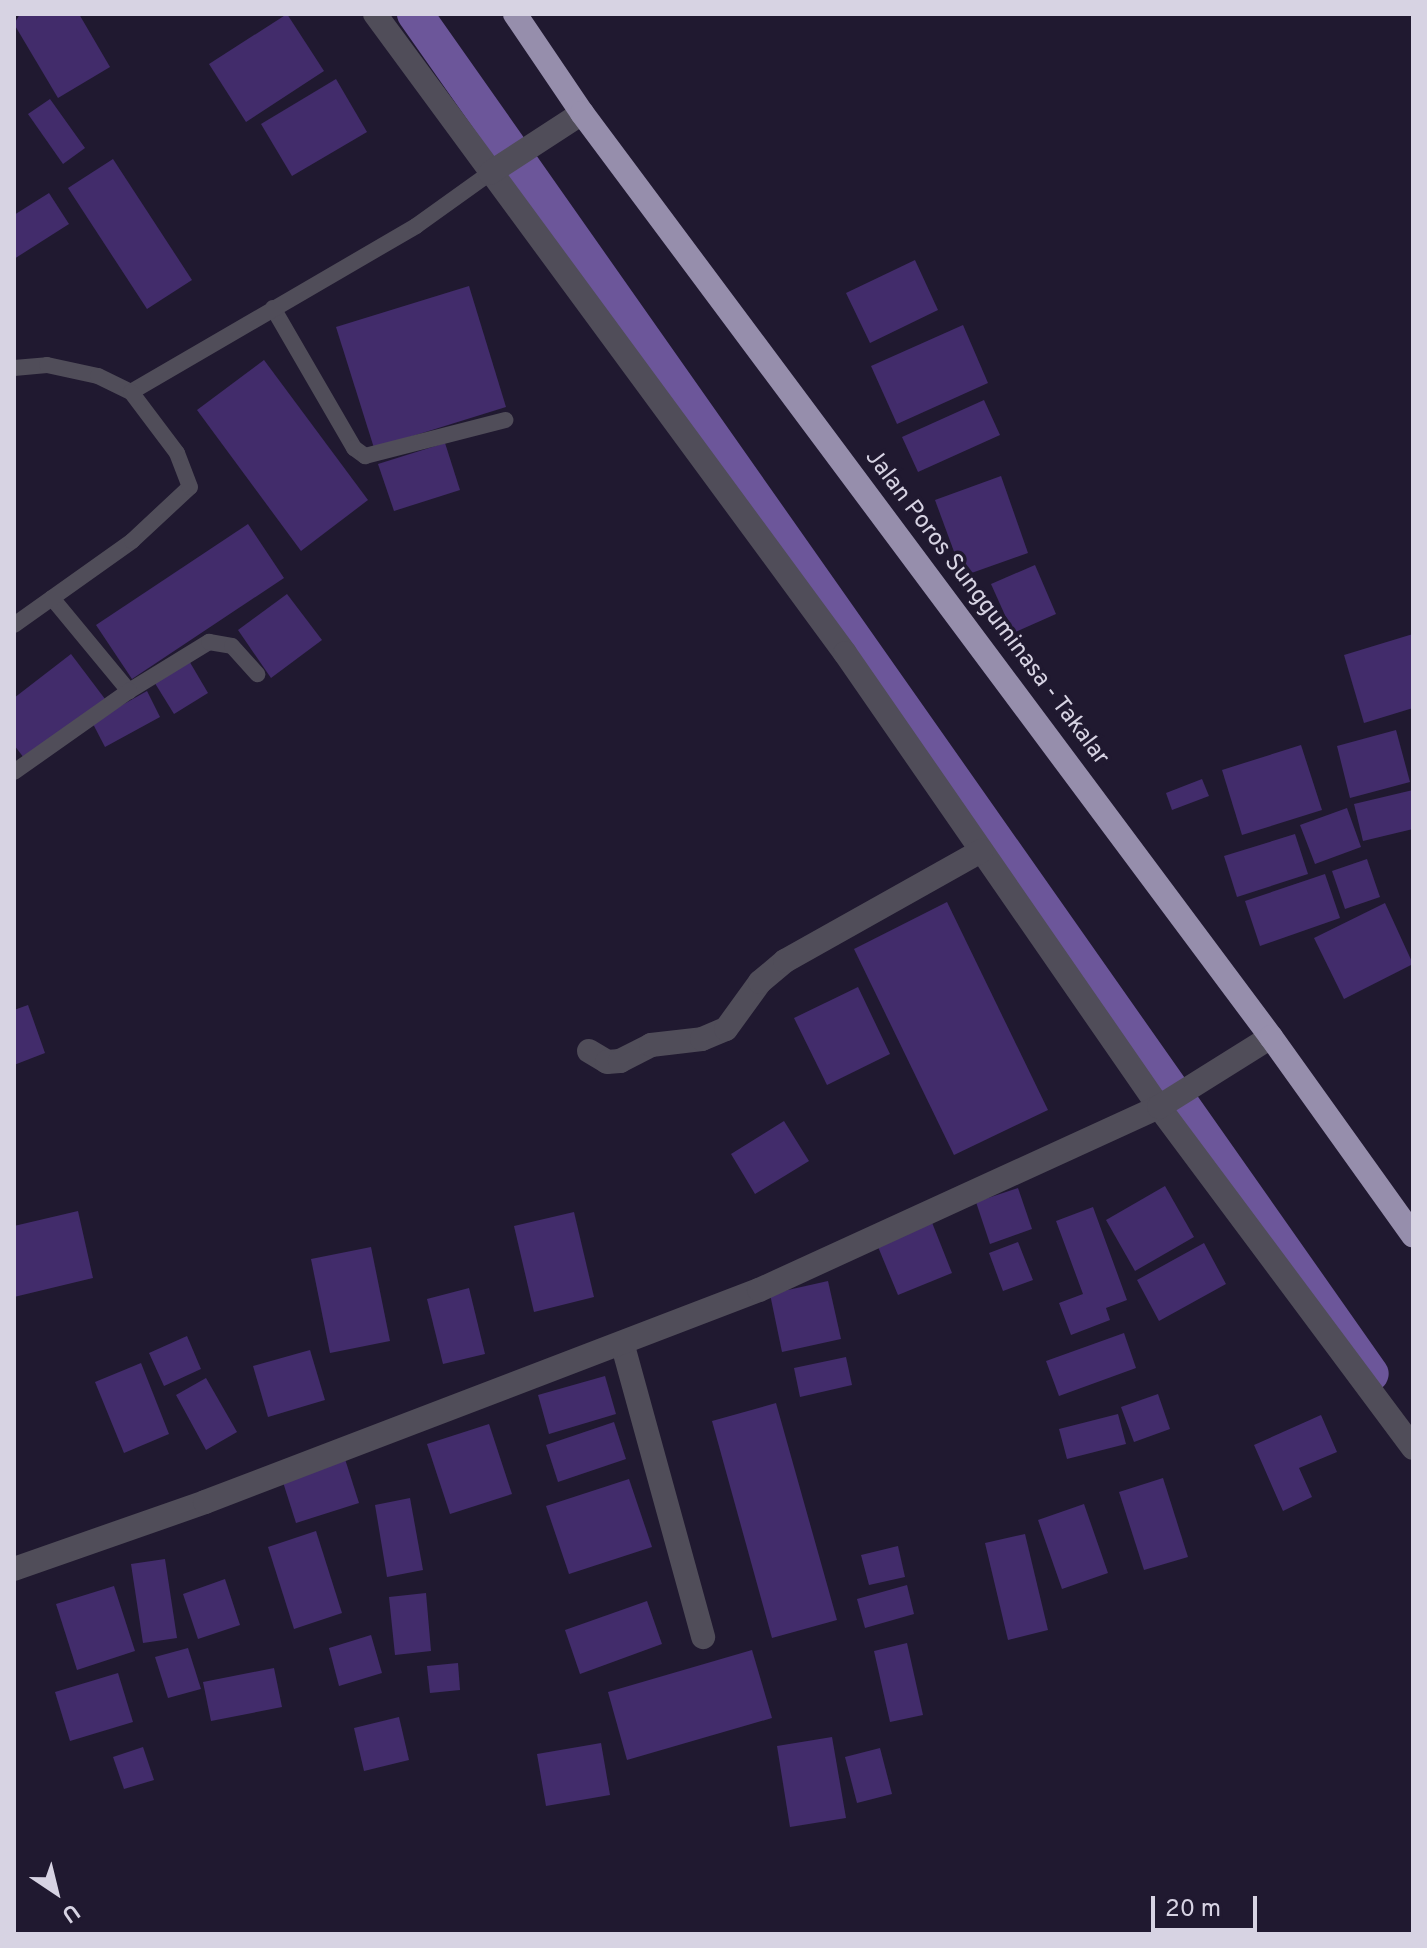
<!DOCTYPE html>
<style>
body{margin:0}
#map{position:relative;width:1427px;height:1948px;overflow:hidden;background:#201930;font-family:Overpass,sans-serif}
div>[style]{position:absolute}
.canal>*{height:36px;margin:-18px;padding:0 18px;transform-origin:18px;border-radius:18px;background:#6c569a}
.building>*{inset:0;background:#422c6b}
.lane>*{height:16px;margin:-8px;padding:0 8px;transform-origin:8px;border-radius:8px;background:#504d59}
.street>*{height:24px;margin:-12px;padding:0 12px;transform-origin:12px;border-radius:12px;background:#504d59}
.highway>*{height:24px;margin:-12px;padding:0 12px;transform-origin:12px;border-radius:12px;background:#968eac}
span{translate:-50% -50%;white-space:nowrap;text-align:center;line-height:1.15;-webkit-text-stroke:7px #201930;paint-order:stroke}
.street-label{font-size:24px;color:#d7d3e3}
.frame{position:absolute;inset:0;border:16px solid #d7d3e3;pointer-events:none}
.north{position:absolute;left:16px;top:1852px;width:80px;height:80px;-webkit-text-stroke:6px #201930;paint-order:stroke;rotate:145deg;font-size:22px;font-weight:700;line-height:32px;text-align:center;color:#d7d3e3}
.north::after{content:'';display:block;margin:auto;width:28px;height:36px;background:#d7d3e3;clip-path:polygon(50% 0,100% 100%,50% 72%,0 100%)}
.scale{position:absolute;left:1151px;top:1896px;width:106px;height:36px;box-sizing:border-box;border:4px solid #d7d3e3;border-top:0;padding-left:10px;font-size:24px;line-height:28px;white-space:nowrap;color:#d7d3e3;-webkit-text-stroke:6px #201930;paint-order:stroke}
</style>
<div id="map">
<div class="canal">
<div style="left:415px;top:14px;width:1662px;rotate:54.9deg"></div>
</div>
<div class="building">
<div style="clip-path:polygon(20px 14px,79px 14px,110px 67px,58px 98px,14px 24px)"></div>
<div style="clip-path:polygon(287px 14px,324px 71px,246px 122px,209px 64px)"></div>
<div style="clip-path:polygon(336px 79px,367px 132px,292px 176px,261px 124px)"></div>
<div style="clip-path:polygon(50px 99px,85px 148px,63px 164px,28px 114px)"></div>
<div style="clip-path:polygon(113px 159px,192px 280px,147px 309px,68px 188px)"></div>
<div style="clip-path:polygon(49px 193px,69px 224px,14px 259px,14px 215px)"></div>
<div style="clip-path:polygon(915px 260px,938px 310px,870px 343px,846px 293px)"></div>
<div style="clip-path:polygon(469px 286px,506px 407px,374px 448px,336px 327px)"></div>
<div style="clip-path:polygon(963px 325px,988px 383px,897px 424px,871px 366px)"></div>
<div style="clip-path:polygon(264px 360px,368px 500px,301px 551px,197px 410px)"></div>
<div style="clip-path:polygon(984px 400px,1000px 435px,918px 472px,902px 437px)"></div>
<div style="clip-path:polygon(445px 443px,460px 490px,394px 511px,378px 464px)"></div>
<div style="clip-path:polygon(1001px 476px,1028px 553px,963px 576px,935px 500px)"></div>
<div style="clip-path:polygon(248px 524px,284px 578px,132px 679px,96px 625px)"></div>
<div style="clip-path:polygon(1035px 565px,1056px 614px,1013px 633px,991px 584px)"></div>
<div style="clip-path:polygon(287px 594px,322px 640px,271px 678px,238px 630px)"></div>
<div style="clip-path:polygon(1413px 634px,1413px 708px,1364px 723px,1344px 655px)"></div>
<div style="clip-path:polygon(71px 654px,105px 699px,24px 758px,14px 745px,14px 698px)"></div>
<div style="clip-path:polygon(188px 659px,208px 693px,174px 714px,153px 680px)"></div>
<div style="clip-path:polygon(147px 691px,160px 717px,105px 747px,92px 722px)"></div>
<div style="clip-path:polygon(1396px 730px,1410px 782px,1350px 798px,1337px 746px)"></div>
<div style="clip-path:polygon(1301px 745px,1322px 810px,1242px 835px,1222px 770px)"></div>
<div style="clip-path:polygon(1202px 779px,1209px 796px,1172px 810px,1166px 793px)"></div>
<div style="clip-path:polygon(1413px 790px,1413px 829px,1363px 841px,1354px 804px)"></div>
<div style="clip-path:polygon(1347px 808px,1361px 847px,1315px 864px,1300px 825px)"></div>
<div style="clip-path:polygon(1295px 834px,1308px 874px,1237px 897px,1224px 856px)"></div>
<div style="clip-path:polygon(1367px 859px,1380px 897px,1345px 909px,1332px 871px)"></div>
<div style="clip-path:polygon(1325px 874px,1340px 918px,1260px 946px,1245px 901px)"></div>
<div style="clip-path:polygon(947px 902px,1048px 1110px,954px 1155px,854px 949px)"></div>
<div style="clip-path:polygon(1385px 903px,1413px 964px,1344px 999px,1314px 938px)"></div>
<div style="clip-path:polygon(858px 987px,890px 1054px,827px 1085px,794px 1018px)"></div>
<div style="clip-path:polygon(28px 1005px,45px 1053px,14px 1065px,14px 1010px)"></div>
<div style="clip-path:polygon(784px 1121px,809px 1161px,755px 1194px,731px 1154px)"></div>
<div style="clip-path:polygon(1165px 1186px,1194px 1237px,1135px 1271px,1106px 1220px)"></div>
<div style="clip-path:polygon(1018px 1188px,1032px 1229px,990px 1244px,976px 1202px)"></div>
<div style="clip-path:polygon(1093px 1207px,1127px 1300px,1106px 1308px,1110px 1320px,1071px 1335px,1059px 1303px,1083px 1294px,1056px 1221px)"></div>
<div style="clip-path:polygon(78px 1211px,93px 1278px,14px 1297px,14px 1226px)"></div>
<div style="clip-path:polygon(574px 1212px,594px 1297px,534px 1312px,514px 1226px)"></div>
<div style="clip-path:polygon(931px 1220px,952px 1273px,898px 1295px,876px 1242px)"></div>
<div style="clip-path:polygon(1018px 1242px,1033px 1280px,1003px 1291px,989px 1253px)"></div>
<div style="clip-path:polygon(1204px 1243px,1226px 1284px,1159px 1321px,1137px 1280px)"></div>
<div style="clip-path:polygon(371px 1247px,390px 1341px,330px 1353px,311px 1259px)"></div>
<div style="clip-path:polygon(828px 1281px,841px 1339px,782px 1352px,770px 1294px)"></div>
<div style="clip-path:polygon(469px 1288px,485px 1354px,443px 1364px,427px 1299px)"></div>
<div style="clip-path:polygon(1124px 1333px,1136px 1368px,1059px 1396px,1046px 1361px)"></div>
<div style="clip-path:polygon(187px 1336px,201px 1369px,164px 1386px,149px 1353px)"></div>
<div style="clip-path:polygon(310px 1350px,325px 1400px,268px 1417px,253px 1366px)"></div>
<div style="clip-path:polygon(846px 1357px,852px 1385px,800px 1397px,794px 1368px)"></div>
<div style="clip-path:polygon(141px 1363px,169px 1434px,124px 1453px,95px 1382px)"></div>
<div style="clip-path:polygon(605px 1376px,616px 1414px,549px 1434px,538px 1395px)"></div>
<div style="clip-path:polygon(206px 1378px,237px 1432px,206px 1450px,176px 1395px)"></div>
<div style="clip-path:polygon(1158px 1394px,1170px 1429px,1134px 1442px,1121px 1407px)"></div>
<div style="clip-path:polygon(776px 1403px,837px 1620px,772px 1638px,712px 1421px)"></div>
<div style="clip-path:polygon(1118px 1414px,1126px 1444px,1067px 1459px,1059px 1429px)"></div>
<div style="clip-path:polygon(1321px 1415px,1337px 1452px,1299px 1468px,1312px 1497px,1283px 1511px,1254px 1445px)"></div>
<div style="clip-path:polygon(614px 1422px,626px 1459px,558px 1482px,546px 1445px)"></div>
<div style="clip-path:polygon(489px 1424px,512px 1494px,450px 1514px,427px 1444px)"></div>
<div style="clip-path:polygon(345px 1459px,359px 1503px,296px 1523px,282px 1479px)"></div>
<div style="clip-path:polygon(1163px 1478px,1188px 1557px,1144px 1570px,1119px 1492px)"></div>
<div style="clip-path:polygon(629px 1479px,652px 1547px,569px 1574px,546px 1506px)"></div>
<div style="clip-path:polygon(410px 1498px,423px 1570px,387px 1577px,375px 1505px)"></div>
<div style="clip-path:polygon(1084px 1504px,1108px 1573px,1062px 1589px,1038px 1520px)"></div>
<div style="clip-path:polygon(316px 1531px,342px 1613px,294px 1629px,268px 1547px)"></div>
<div style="clip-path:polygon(1025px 1534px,1048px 1630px,1008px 1640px,985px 1543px)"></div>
<div style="clip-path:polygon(898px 1546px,905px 1577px,869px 1585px,861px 1555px)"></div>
<div style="clip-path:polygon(165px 1559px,177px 1638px,143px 1643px,131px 1564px)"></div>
<div style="clip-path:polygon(225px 1579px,240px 1625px,198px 1639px,183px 1594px)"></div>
<div style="clip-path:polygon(907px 1585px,914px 1614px,865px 1628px,857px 1599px)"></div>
<div style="clip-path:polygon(114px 1586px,135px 1651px,77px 1670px,56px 1604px)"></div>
<div style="clip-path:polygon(426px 1593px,431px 1651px,395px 1655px,389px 1597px)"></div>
<div style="clip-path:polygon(647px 1601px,662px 1644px,580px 1674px,565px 1630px)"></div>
<div style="clip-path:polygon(371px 1635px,382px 1673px,339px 1686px,329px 1648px)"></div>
<div style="clip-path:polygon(907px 1643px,923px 1715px,890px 1722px,874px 1651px)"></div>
<div style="clip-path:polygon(188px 1648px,201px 1689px,168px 1698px,155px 1657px)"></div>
<div style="clip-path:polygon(752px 1650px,772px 1718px,627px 1760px,608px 1692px)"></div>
<div style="clip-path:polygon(458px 1663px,460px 1690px,430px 1693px,427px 1666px)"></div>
<div style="clip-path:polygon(274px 1668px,282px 1707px,211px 1721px,203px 1682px)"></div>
<div style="clip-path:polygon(118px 1673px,133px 1722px,70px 1741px,55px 1692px)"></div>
<div style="clip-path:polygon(399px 1717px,409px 1760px,364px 1771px,354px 1728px)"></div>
<div style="clip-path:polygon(832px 1737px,846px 1818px,790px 1827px,777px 1746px)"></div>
<div style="clip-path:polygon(601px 1743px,610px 1795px,546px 1806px,537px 1754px)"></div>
<div style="clip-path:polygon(143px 1747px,154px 1780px,124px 1789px,113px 1757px)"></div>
<div style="clip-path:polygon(880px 1748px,892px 1794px,857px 1803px,845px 1757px)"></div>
</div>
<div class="lane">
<div style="left:273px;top:308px;width:162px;rotate:59.9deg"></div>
<div style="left:354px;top:448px;width:14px;rotate:36deg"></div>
<div style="left:365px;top:456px;width:145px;rotate:-14.4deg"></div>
<div style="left:14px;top:368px;width:33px;rotate:-5deg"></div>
<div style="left:47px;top:365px;width:52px;rotate:12.2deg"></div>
<div style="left:98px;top:376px;width:37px;rotate:26deg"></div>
<div style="left:131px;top:392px;width:330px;rotate:-30.2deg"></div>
<div style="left:416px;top:226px;width:91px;rotate:-35.6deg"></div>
<div style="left:52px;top:598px;width:121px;rotate:50.4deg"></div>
<div style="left:129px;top:691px;width:94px;rotate:-31.5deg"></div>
<div style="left:209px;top:642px;width:23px;rotate:10deg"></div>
<div style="left:232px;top:646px;width:38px;rotate:48deg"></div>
<div style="left:14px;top:625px;width:145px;rotate:-35.4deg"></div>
<div style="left:132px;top:541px;width:79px;rotate:-43deg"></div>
<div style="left:190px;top:487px;width:36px;rotate:-111deg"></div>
<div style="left:177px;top:453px;width:76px;rotate:-127deg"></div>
<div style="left:14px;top:772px;width:141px;rotate:-35.2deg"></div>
</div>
<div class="street">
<div style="left:375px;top:14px;width:793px;rotate:53.66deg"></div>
<div style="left:845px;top:653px;width:552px;rotate:55.33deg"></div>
<div style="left:1159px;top:1107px;width:425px;rotate:53.3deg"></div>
<div style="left:490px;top:173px;width:110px;rotate:-33.1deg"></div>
<div style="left:589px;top:1051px;width:21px;rotate:31deg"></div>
<div style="left:607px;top:1062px;width:13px;rotate:-4deg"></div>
<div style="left:620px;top:1061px;width:35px;rotate:-27deg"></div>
<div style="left:651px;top:1045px;width:51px;rotate:-6.7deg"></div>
<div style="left:702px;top:1039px;width:26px;rotate:-23deg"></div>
<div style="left:726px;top:1029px;width:58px;rotate:-54.1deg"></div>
<div style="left:760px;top:982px;width:33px;rotate:-40deg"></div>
<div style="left:785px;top:961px;width:225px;rotate:-29.3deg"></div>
<div style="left:623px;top:1346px;width:302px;rotate:74.6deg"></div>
<div style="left:14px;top:1569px;width:202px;rotate:-19.3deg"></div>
<div style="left:205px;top:1502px;width:593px;rotate:-20.94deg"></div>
<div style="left:759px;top:1290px;width:440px;rotate:-24.6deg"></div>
<div style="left:1159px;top:1107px;width:132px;rotate:-32deg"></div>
</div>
<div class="highway">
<div style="left:515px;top:14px;width:120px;rotate:55.9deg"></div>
<div style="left:582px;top:113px;width:1153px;rotate:53.29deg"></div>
<div style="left:1271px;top:1037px;width:244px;rotate:54.4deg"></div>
</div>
<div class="street-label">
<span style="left:986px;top:608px;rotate:53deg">Jalan Poros Sungguminasa - Takalar</span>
</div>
<div class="frame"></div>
<div class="north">U</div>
<div class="scale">20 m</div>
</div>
